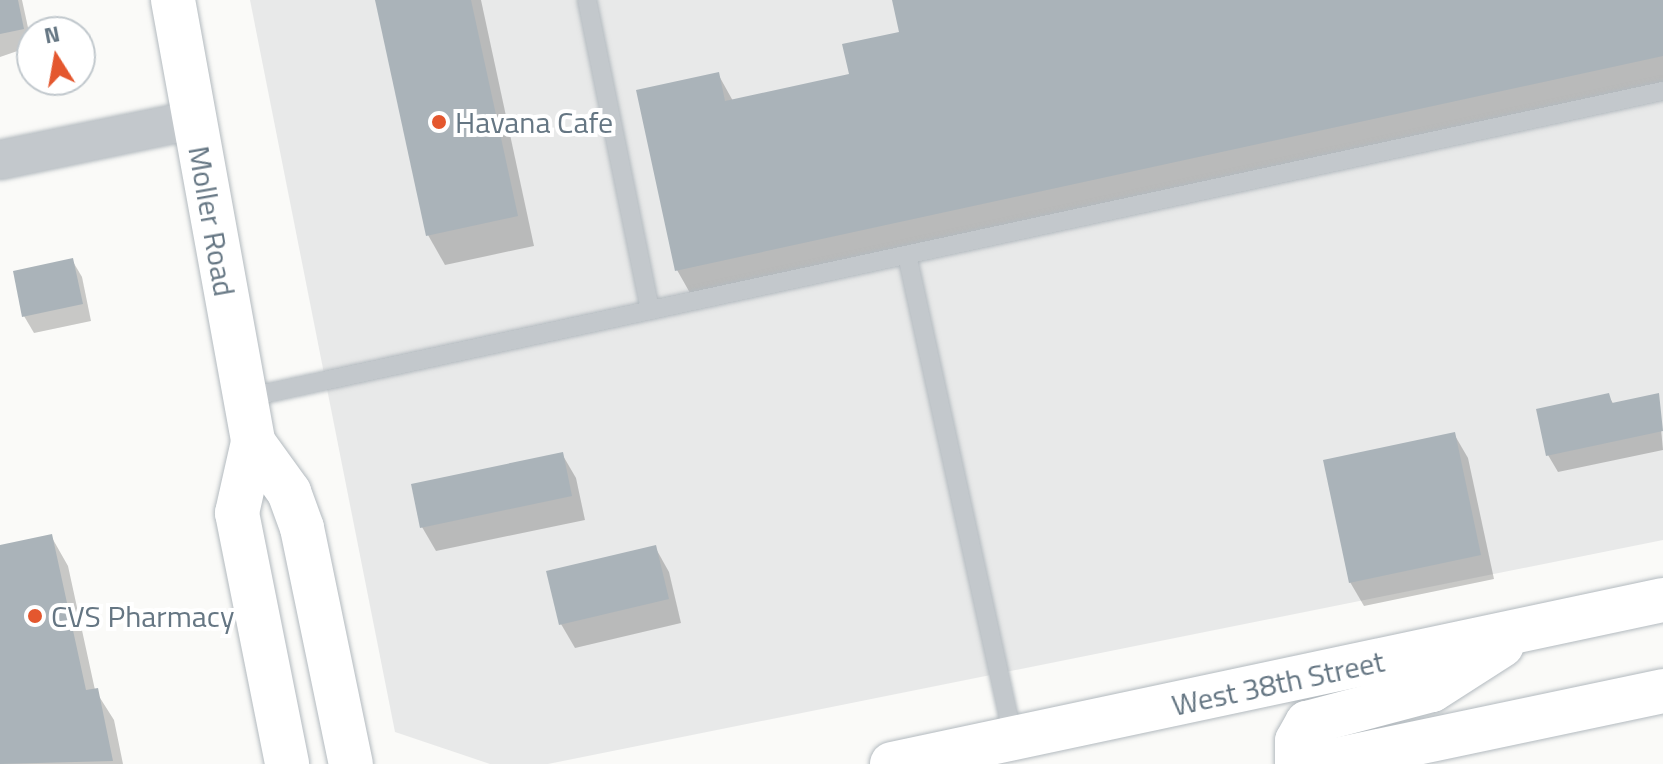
<!DOCTYPE html>
<style>
body{margin:0}
#map{position:relative;width:1663px;height:764px;overflow:hidden;background:#fafaf8;font-family:"Titillium Web",sans-serif}
div>[style]{position:absolute}
.built>*{inset:0;background:#e8e9e9}
.shadow>*{inset:0;background:#0003}
.building>*{inset:0;background:#aab3b9}
.roads{filter:drop-shadow(0 0 2px #b3babf) drop-shadow(0 0 2px #b3babf)}
.lane>*{height:18px;margin:-9px;padding:0 9px;transform-origin:9px;border-radius:9px;background:#c3c8cc}
.street>*{height:38px;margin:-19px;padding:0 19px;transform-origin:19px;border-radius:19px;background:#c3c8cc}
.secondary>*{height:44px;margin:-22px;padding:0 22px;transform-origin:22px;border-radius:22px;background:#fff}
.primary>*{height:44px;margin:-22px;padding:0 22px;transform-origin:22px;border-radius:22px;background:#fff}
.dots>*{width:22px;height:22px;translate:-50% -50%;box-sizing:border-box;border:4px solid #fff;border-radius:50%}
span{translate:-50% -50%;white-space:nowrap;text-align:center;line-height:1.15;-webkit-text-stroke:8px #fff;paint-order:stroke}
.poi-label{font-size:30px;color:#657683}
.left{translate:0 -50%;text-align:left}
.street-label{font-size:30px;color:#657683}
.north{position:absolute;left:16px;top:16px;width:80px;height:80px;box-sizing:border-box;background:#fff;border:2px solid #c1c8cd;border-radius:50%;rotate:349deg;font-size:22px;font-weight:700;line-height:32px;text-align:center;color:#657683}
.north::after{content:'';display:block;margin:auto;width:28px;height:36px;background:#e4572e;clip-path:polygon(50% 0,100% 100%,50% 72%,0 100%)}
</style>
<div id="map">
<div class="built">
<div style="clip-path:polygon(250px 0,1663px 0,1663px 540px,548px 764px,490px 764px,395px 732px)"></div>
</div>
<div class="shadow">
<div style="clip-path:polygon(0 0,22px 0,32px 46px,0 57px)"></div>
<div style="clip-path:polygon(377px 0,481px 0,534px 246px,445px 265px,428px 235px)"></div>
<div style="clip-path:polygon(895px 0,1663px 0,1663px 90px,694px 300px,677px 270px,718px 74px,733px 101px,852px 75px,902px 33px)"></div>
<div style="clip-path:polygon(72px 260px,82px 277px,91px 321px,34px 333px,24px 316px)"></div>
<div style="clip-path:polygon(1608px 395px,1614px 405px,1658px 396px,1663px 450px,1558px 472px,1548px 455px)"></div>
<div style="clip-path:polygon(1454px 434px,1468px 458px,1494px 579px,1364px 606px,1350px 582px)"></div>
<div style="clip-path:polygon(562px 454px,576px 478px,585px 520px,436px 551px,422px 527px)"></div>
<div style="clip-path:polygon(51px 536px,68px 566px,95px 690px,114px 720px,123px 764px,0 764px,0 547px)"></div>
<div style="clip-path:polygon(655px 547px,669px 572px,681px 623px,575px 648px,561px 624px)"></div>
</div>
<div class="building">
<div style="clip-path:polygon(0 0,18px 0,24px 29px,0 34px)"></div>
<div style="clip-path:polygon(375px 0,471px 0,518px 216px,426px 236px)"></div>
<div style="clip-path:polygon(892px 0,1663px 0,1663px 56px,675px 271px,636px 90px,719px 72px,725px 101px,849px 74px,842px 44px,899px 32px)"></div>
<div style="clip-path:polygon(73px 258px,83px 304px,22px 317px,13px 271px)"></div>
<div style="clip-path:polygon(1609px 393px,1612px 403px,1659px 393px,1663px 431px,1546px 456px,1536px 409px)"></div>
<div style="clip-path:polygon(1455px 432px,1481px 555px,1349px 583px,1323px 460px)"></div>
<div style="clip-path:polygon(563px 452px,572px 496px,420px 528px,411px 484px)"></div>
<div style="clip-path:polygon(52px 534px,86px 690px,98px 688px,113px 761px,0 764px,0 545px)"></div>
<div style="clip-path:polygon(656px 545px,669px 599px,559px 625px,546px 571px)"></div>
</div>
<div class="roads">
<div class="lane">
<div style="left:587px;top:0;width:316px;rotate:78.5deg"></div>
<div style="left:907px;top:255px;width:494px;rotate:77.6deg"></div>
<div style="left:245px;top:398px;width:1451px;rotate:-12.22deg"></div>
</div>
<div class="street">
<div style="left:0;top:160px;width:198px;rotate:-11.7deg"></div>
</div>
<div class="secondary">
<div style="left:173px;top:0;width:449px;rotate:79.7deg"></div>
<div style="left:253px;top:442px;width:73px;rotate:102.7deg"></div>
<div style="left:237px;top:513px;width:256px;rotate:78.7deg"></div>
<div style="left:253px;top:442px;width:62px;rotate:54.2deg"></div>
<div style="left:289px;top:492px;width:38px;rotate:70deg"></div>
<div style="left:302px;top:528px;width:241px;rotate:78.3deg"></div>
</div>
<div class="primary">
<div style="left:892px;top:764px;width:788px;rotate:-12.01deg"></div>
<div style="left:1297px;top:764px;width:23px;rotate:-90deg"></div>
<div style="left:1297px;top:741px;width:21px;rotate:-61deg"></div>
<div style="left:1307px;top:723px;width:129px;rotate:-14.8deg"></div>
<div style="left:1432px;top:690px;width:83px;rotate:-32.7deg"></div>
<div style="left:1317px;top:764px;width:354px;rotate:-11.9deg"></div>
</div>
</div>
<div class="dots">
<div style="left:439px;top:122px;background:#e4572e"></div>
<div style="left:35px;top:616px;background:#e4572e"></div>
</div>
<div class="poi-label">
<span class="left" style="left:455px;top:122px">Havana Cafe</span>
<span class="left" style="left:51px;top:616px">CVS Pharmacy</span>
</div>
<div class="street-label">
<span style="left:212px;top:221px;rotate:80deg">Moller Road</span>
<span style="left:1278px;top:683px;rotate:-12deg">West 38th Street</span>
</div>
<div class="north">N</div>
</div>
